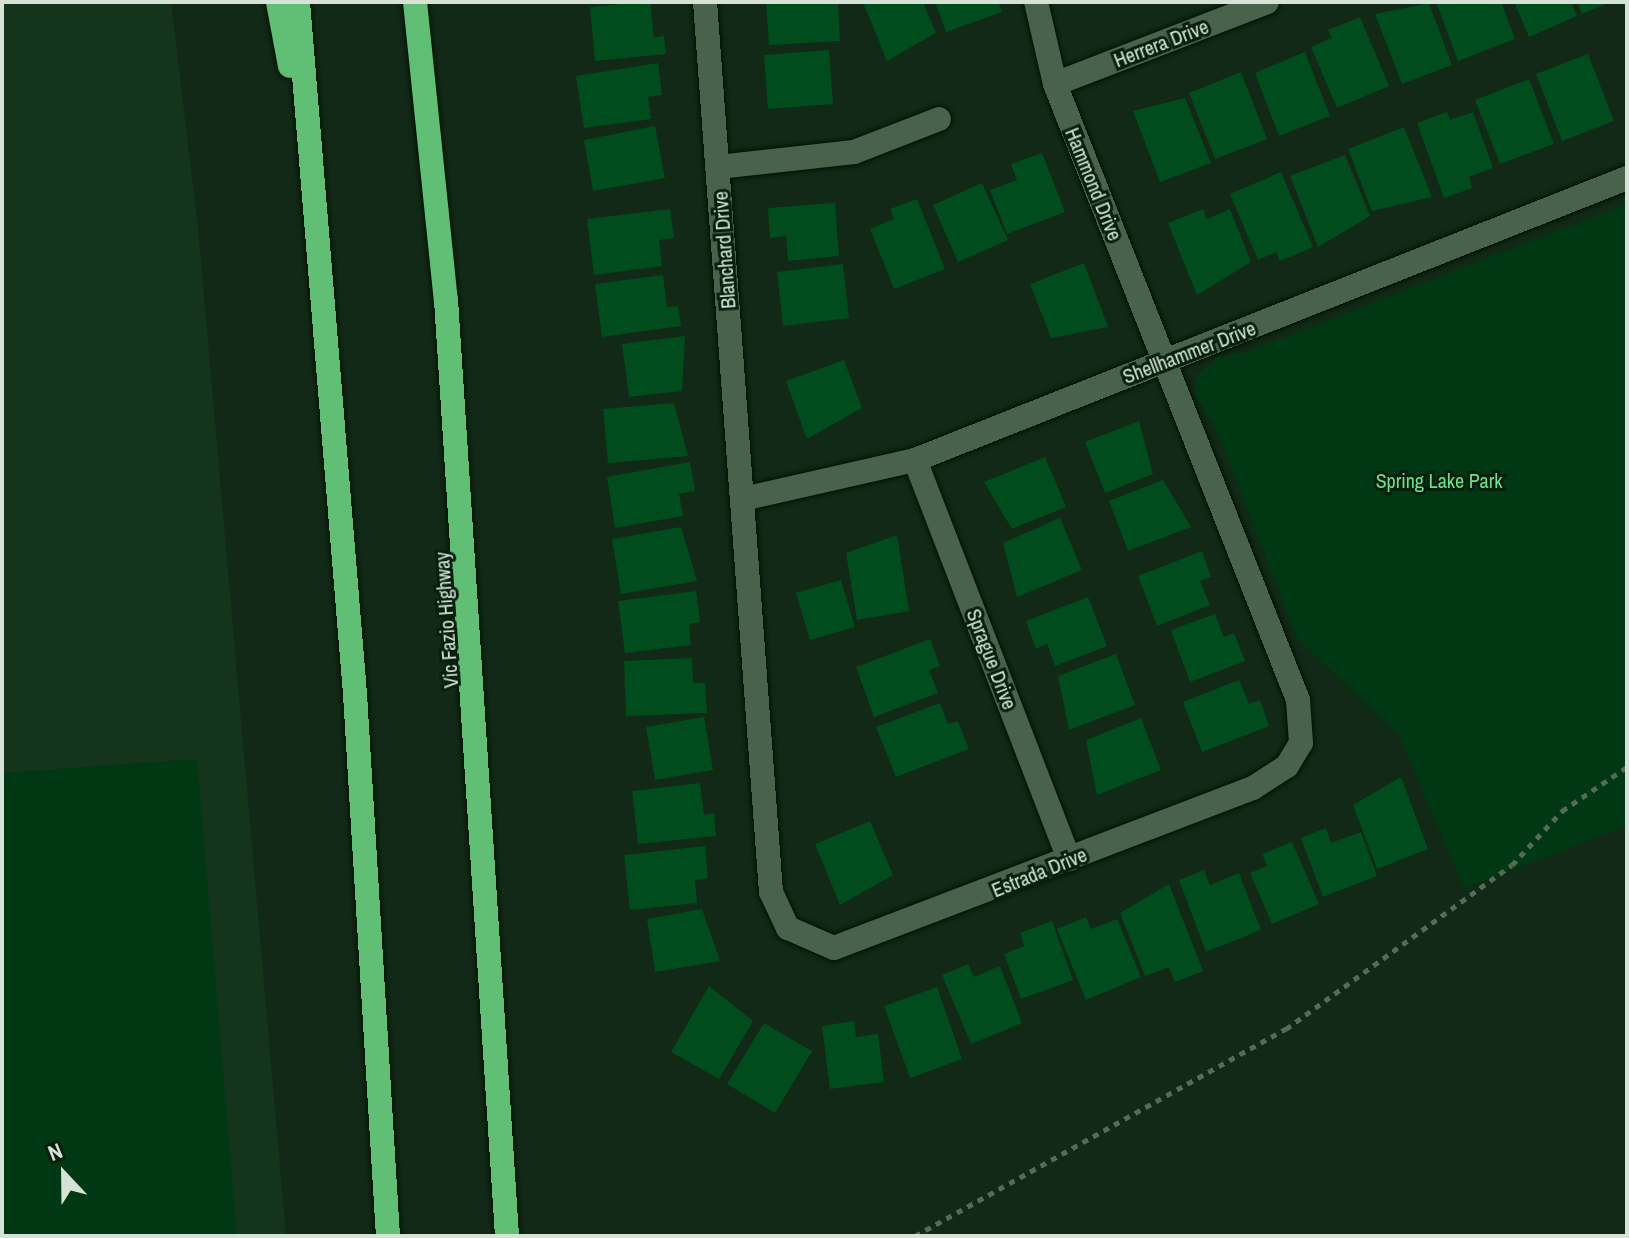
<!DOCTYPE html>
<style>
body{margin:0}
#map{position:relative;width:1629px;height:1238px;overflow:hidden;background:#112916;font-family:"Archivo Narrow",sans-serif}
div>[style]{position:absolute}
.built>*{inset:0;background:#15341c}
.green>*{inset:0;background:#003813}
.building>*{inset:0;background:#004c1c}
.path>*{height:5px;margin-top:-2.5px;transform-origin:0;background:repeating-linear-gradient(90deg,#556a59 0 6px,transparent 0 12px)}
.roads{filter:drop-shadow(0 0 2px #001203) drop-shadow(0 0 2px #001203)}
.minor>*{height:24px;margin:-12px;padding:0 12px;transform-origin:12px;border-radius:12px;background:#48624c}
.highway>*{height:24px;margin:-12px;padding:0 12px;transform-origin:12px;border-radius:12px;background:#60bf75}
span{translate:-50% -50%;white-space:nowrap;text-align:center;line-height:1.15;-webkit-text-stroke:6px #07200d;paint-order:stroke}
.street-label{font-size:20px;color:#d4e3d6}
.park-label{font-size:20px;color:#70e089}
.frame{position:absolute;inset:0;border:4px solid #d4e3d6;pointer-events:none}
.north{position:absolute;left:24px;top:1134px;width:80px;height:80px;-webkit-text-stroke:6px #07200d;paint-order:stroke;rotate:338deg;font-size:22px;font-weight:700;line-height:32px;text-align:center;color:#d4e3d6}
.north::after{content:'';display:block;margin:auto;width:28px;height:36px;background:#d4e3d6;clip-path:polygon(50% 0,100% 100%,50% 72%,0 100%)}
</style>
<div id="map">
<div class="built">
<div style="clip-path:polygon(2px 2px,171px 2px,198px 227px,286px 1236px,2px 1236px)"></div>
</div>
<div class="green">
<div style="clip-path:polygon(1627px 204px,1627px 826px,1464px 888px,1399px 735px,1298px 639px,1216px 429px,1195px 395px,1196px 377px,1217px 357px,1244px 353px)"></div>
<div style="clip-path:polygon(197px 759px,237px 1236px,2px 1236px,2px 773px)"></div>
</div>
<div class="building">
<div style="clip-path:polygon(640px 2px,650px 2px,654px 37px,664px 36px,666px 54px,595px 61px,590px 7px)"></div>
<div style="clip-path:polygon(766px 2px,838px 2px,840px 41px,769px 45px)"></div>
<div style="clip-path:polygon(863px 2px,923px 2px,936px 33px,887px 61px)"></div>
<div style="clip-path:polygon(935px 2px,998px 2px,1002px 12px,946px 32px)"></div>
<div style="clip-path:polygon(1436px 2px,1501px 2px,1515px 39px,1458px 61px)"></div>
<div style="clip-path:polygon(1514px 2px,1571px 2px,1577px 16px,1529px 37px)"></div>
<div style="clip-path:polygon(1577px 2px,1611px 2px,1582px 14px)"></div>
<div style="clip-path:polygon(1429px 3px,1452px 65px,1402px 84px,1375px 14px)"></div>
<div style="clip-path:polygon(1360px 17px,1389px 86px,1337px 108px,1311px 47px,1332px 38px,1328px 30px)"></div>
<div style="clip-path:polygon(829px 50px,833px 104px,768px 109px,764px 55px)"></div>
<div style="clip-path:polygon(1305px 52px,1330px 116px,1279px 136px,1255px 73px)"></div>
<div style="clip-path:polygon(1588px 54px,1614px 121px,1562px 141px,1536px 74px)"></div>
<div style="clip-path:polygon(658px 63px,662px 95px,648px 97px,651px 119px,584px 128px,576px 76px)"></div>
<div style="clip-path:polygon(1241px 72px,1267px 139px,1215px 159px,1189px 93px)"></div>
<div style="clip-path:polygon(1529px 79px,1554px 144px,1500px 164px,1475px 100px)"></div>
<div style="clip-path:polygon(1185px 98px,1211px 163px,1160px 182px,1133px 111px)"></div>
<div style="clip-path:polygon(1447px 112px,1450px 120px,1473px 112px,1493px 168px,1469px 177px,1472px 188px,1444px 198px,1417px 123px)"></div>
<div style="clip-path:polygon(655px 126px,665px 178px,593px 191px,584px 140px)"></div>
<div style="clip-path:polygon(1404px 127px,1432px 197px,1372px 211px,1348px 149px)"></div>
<div style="clip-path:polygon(1042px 153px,1065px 212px,1007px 234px,990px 190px,1017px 180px,1011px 164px)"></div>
<div style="clip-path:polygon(1345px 155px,1370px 216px,1318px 247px,1290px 176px)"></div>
<div style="clip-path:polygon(1281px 172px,1313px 247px,1280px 261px,1276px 252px,1258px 260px,1230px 194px)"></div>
<div style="clip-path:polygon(982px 183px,1008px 240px,958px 262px,933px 205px)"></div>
<div style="clip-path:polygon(917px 199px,945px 269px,894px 289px,870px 229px,894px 219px,890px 209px)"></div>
<div style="clip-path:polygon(835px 203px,839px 256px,788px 261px,786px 236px,770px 238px,768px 208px)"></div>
<div style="clip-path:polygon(670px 209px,674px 238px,659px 240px,662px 266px,594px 275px,587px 219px)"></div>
<div style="clip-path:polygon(1203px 209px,1207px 219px,1230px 209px,1251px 262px,1197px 295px,1168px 223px)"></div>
<div style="clip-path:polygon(1084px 263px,1108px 327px,1051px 338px,1030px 284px)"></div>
<div style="clip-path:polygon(843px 264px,849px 318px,783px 326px,777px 272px)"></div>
<div style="clip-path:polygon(663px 275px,667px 307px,678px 306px,681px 326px,602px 337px,595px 284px)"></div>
<div style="clip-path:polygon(685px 336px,682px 391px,629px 397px,622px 344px)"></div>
<div style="clip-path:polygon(844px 360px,862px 408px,807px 439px,786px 381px)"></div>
<div style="clip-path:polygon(674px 403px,688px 456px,608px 463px,603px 409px)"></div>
<div style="clip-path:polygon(1139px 421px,1153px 474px,1105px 493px,1085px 442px)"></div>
<div style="clip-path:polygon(1045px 457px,1066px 507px,1012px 529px,984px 482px)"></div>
<div style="clip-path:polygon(690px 462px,695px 491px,679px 494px,683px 516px,615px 528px,607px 477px)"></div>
<div style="clip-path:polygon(1163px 480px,1191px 527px,1128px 551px,1109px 501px)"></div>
<div style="clip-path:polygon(1060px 518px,1082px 570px,1017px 597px,1003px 543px)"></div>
<div style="clip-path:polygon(681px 527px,697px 581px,621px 594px,612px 539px)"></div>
<div style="clip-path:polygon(897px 535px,909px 611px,857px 620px,846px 553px)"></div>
<div style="clip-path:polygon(1202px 551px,1211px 577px,1200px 581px,1210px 605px,1157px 626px,1138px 576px)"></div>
<div style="clip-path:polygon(841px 580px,855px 627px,810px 640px,796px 593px)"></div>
<div style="clip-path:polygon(696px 591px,700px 622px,689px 624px,691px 645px,625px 653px,618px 601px)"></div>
<div style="clip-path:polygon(1088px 597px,1107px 646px,1055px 666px,1047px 644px,1036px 649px,1026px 621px)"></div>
<div style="clip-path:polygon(1215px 614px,1224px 637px,1234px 633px,1245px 661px,1190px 682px,1171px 630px)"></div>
<div style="clip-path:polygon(930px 639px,940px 666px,929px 670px,938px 693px,874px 717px,856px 667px)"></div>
<div style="clip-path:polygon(1116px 654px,1135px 705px,1069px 730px,1058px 676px)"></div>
<div style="clip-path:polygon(692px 658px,693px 683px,705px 683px,707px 713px,626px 716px,624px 661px)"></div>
<div style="clip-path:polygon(1239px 680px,1249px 704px,1260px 700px,1269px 726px,1202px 752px,1183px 702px)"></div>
<div style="clip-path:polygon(940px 703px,948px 724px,958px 721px,969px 749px,896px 777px,876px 727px)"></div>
<div style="clip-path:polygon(704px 717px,713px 770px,655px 780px,646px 727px)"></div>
<div style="clip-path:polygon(1141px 718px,1161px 770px,1097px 795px,1086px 740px)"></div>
<div style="clip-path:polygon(1401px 777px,1428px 849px,1377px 869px,1353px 805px)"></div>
<div style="clip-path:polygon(700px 783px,704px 815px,714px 813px,716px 836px,638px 844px,632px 791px)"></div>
<div style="clip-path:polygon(870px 821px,893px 875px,840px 905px,815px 844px)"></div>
<div style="clip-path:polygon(1326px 828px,1331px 843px,1361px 832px,1377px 876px,1323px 897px,1301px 838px)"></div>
<div style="clip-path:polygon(1292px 842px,1319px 904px,1272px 924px,1250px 873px,1267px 866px,1262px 854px)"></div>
<div style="clip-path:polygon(705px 846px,708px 878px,695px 880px,697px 903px,630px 910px,624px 855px)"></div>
<div style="clip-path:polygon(1204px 870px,1210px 885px,1239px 873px,1261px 930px,1206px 952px,1179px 880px)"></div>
<div style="clip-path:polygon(1169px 884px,1203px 971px,1175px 982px,1169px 967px,1145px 976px,1120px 913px)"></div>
<div style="clip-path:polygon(702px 909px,720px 961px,655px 972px,647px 919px)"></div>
<div style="clip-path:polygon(1086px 917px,1091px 929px,1117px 919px,1141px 977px,1086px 1000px,1057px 929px)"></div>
<div style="clip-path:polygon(1052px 921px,1073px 980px,1021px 999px,1004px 954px,1024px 946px,1020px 933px)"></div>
<div style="clip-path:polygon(968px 964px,974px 977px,1000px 966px,1022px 1023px,971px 1044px,942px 975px)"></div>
<div style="clip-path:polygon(709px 986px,753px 1021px,719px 1079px,671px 1052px)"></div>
<div style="clip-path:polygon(937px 987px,962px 1059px,910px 1078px,884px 1006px)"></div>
<div style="clip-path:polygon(854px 1021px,856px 1037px,878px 1034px,884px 1082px,830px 1089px,822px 1026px)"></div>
<div style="clip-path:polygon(764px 1023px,812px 1051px,775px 1113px,727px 1084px)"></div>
</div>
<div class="path">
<div style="left:915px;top:1236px;width:425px;rotate:-29.2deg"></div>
<div style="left:1286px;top:1029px;width:279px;rotate:-36deg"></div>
<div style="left:1512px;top:865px;width:74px;rotate:-47.2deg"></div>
<div style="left:1562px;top:811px;width:78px;rotate:-34.1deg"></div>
</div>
<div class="roads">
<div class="minor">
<div style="left:705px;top:2px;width:892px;rotate:85.76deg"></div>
<div style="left:771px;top:892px;width:40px;rotate:65deg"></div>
<div style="left:788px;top:928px;width:50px;rotate:23.5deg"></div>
<div style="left:834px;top:948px;width:449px;rotate:-20.9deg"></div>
<div style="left:1253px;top:788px;width:40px;rotate:-32.9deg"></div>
<div style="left:1287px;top:766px;width:27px;rotate:-59deg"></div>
<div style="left:1301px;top:743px;width:43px;rotate:-94deg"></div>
<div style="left:1298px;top:700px;width:662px;rotate:-111.53deg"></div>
<div style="left:1055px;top:84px;width:84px;rotate:-103deg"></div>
<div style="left:1055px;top:84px;width:227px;rotate:-21.1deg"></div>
<div style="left:718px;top:167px;width:137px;rotate:-6.3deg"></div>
<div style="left:854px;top:152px;width:91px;rotate:-21.2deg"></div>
<div style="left:915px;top:460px;width:428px;rotate:68.9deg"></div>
<div style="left:743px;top:499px;width:176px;rotate:-12.8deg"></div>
<div style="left:915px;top:460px;width:766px;rotate:-21.61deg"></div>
</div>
<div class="highway">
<div style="left:278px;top:2px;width:65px;rotate:79.4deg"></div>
<div style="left:298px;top:2px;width:694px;rotate:85.29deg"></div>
<div style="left:355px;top:694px;width:543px;rotate:86.52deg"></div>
<div style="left:415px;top:2px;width:300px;rotate:84.1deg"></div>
<div style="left:446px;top:300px;width:938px;rotate:86.27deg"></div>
</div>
</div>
<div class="street-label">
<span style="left:1161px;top:43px;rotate:-21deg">Herrera Drive</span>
<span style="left:1094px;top:184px;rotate:68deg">Hammond Drive</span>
<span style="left:724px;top:250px;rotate:-94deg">Blanchard Drive</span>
<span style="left:1189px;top:352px;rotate:-21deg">Shellhammer Drive</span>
<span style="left:446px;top:620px;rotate:-94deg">Vic Fazio Highway</span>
<span style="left:992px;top:659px;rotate:69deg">Sprague Drive</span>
<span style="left:1039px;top:872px;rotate:-22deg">Estrada Drive</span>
</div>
<div class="park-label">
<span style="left:1439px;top:480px">Spring Lake Park</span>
</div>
<div class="frame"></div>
<div class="north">N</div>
</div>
